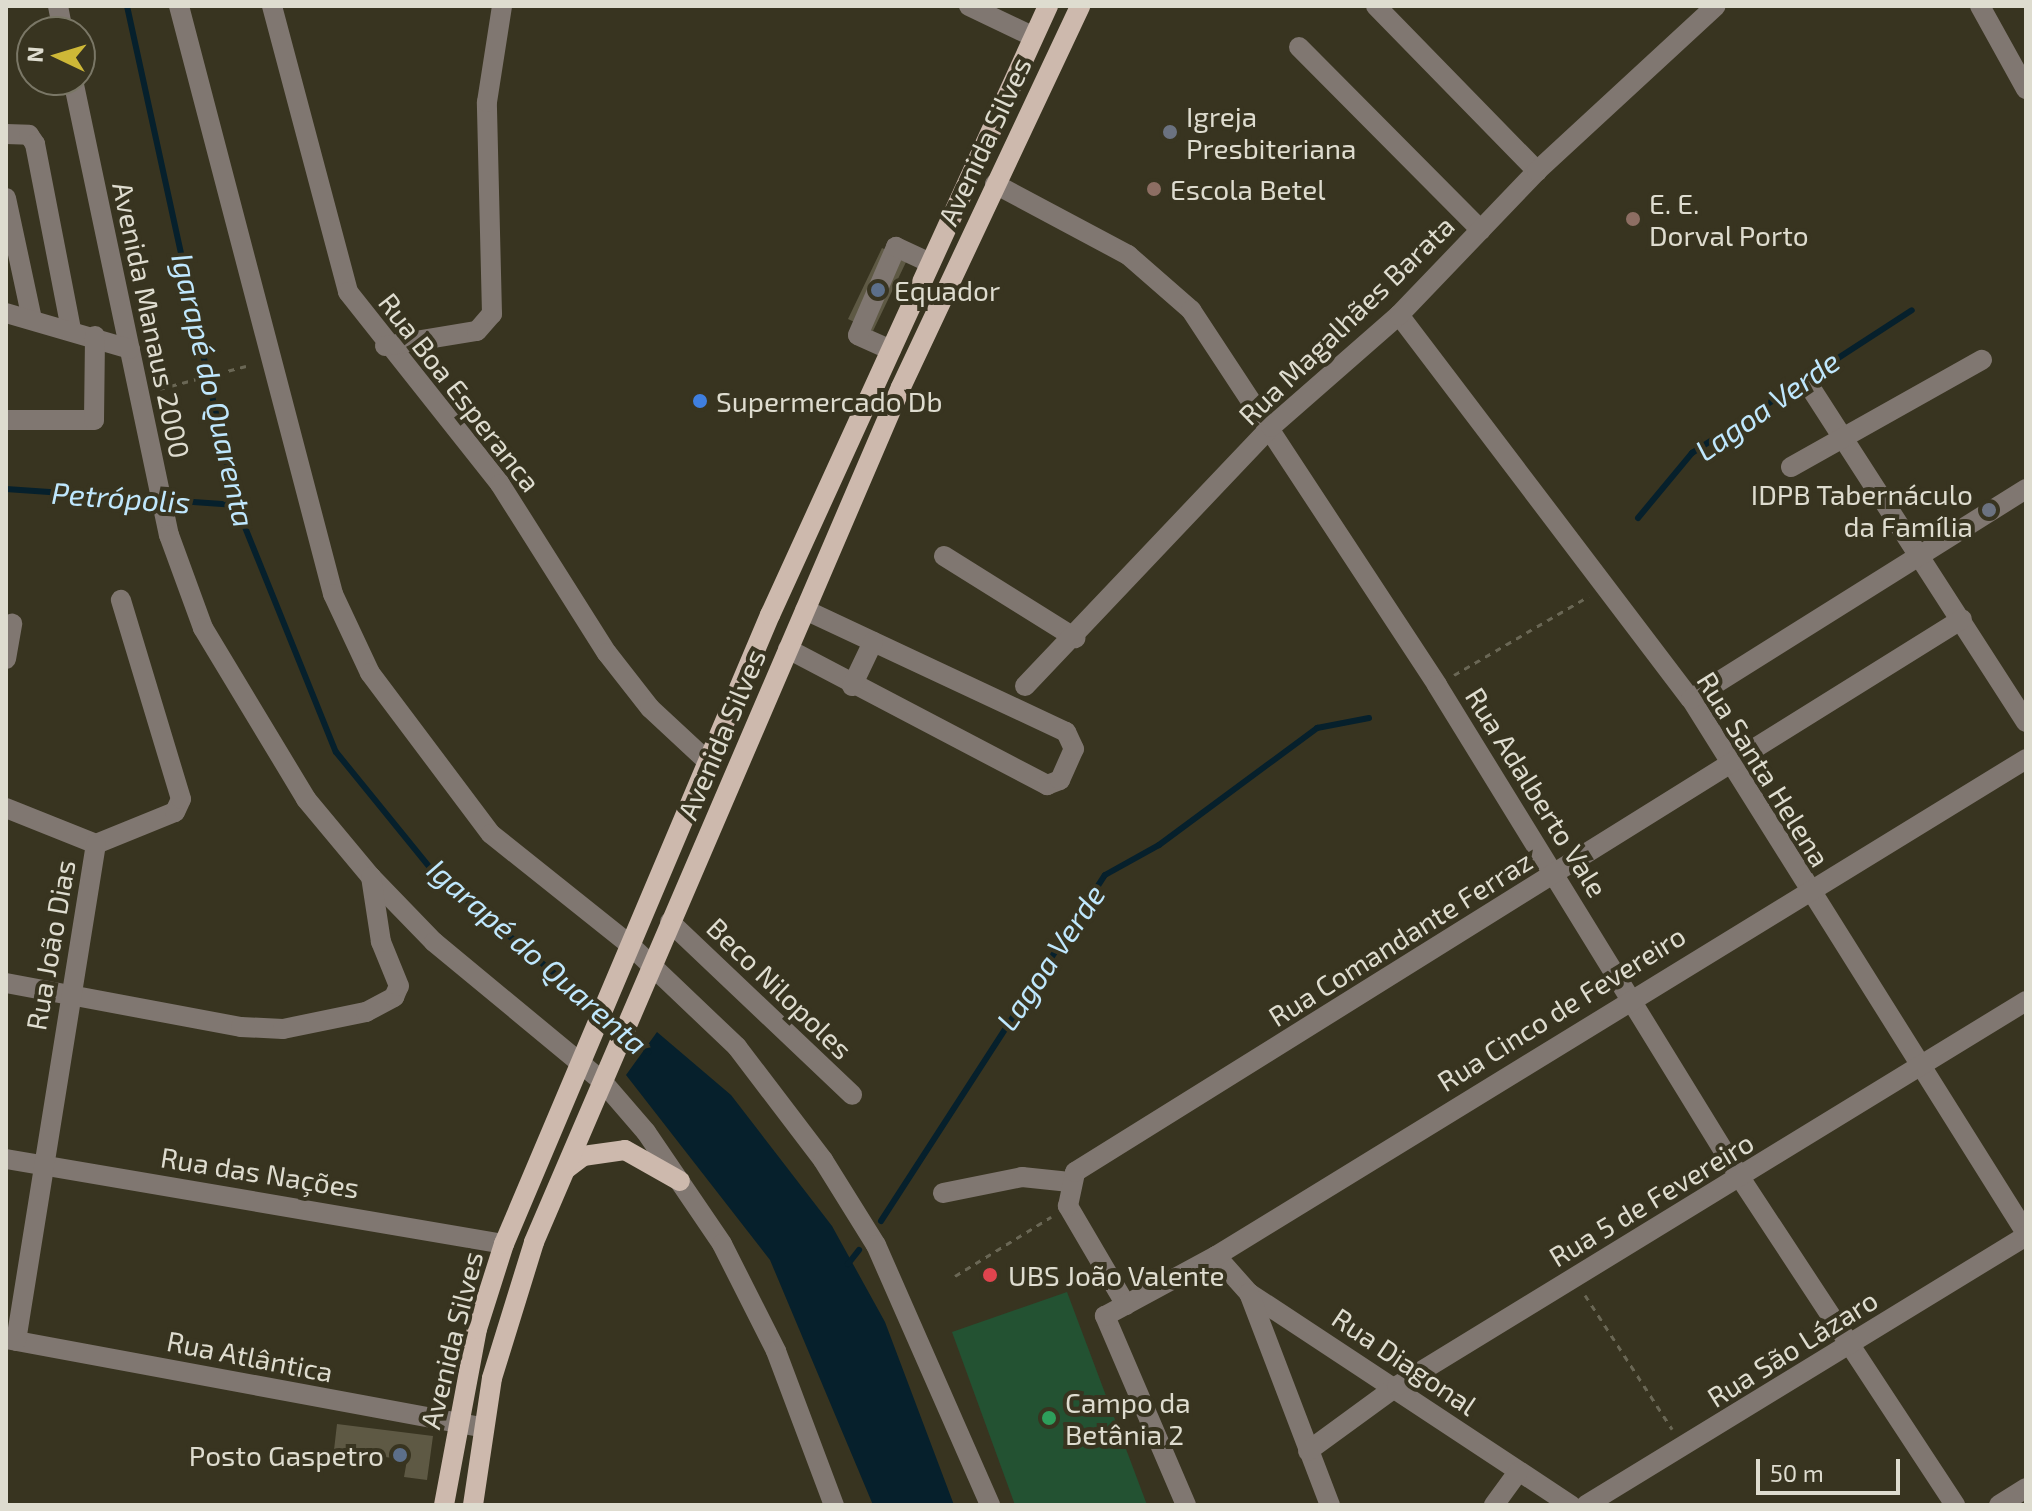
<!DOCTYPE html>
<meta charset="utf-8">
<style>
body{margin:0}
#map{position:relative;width:2032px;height:1511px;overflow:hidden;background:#383420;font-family:"Exo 2",sans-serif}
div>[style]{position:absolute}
.green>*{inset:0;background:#235232}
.water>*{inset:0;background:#06202c}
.stream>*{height:6px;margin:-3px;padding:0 3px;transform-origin:3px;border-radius:3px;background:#06202c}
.building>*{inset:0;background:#5e5944}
.path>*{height:3px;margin-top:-1.5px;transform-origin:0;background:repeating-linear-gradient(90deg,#6a6755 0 6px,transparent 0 12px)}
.minor>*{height:20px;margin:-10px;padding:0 10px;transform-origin:10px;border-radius:10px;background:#807771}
.major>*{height:20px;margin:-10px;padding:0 10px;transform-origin:10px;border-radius:10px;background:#cdb9ad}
.dots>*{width:22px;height:22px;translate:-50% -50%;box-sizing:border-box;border:4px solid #383420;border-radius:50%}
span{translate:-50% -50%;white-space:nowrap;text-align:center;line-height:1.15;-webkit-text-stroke:8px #383420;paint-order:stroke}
.poi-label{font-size:28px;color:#dedccf}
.left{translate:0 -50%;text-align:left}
.right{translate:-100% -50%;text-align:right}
.street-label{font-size:28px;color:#dedccf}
.water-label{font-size:30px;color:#bfe7fd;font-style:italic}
.frame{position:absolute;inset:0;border:8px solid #dedccf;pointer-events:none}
.north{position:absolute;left:16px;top:16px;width:80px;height:80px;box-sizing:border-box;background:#383420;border:2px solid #7a7766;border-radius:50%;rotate:274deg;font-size:22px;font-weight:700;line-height:32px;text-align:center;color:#dedccf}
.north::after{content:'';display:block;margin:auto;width:28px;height:36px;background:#ceb837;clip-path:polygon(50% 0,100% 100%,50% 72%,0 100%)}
.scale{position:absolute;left:1756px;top:1459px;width:144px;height:36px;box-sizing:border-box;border:4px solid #dedccf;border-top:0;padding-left:10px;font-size:24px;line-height:28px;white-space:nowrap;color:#dedccf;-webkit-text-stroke:6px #383420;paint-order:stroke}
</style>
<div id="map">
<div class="green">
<div style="clip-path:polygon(1067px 1292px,1147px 1505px,1015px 1505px,952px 1332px)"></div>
</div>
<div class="water">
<div style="clip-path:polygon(657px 1032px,731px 1095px,832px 1226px,885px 1322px,954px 1505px,873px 1505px,770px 1260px,626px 1075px)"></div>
</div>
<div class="stream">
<div style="left:127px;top:6px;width:511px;rotate:77.68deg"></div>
<div style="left:236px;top:505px;width:266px;rotate:68deg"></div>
<div style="left:336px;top:752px;width:157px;rotate:50.9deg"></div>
<div style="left:435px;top:874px;width:278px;rotate:39.8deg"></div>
<div style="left:6px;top:489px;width:231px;rotate:4deg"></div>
<div style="left:1638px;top:518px;width:85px;rotate:-50.3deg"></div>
<div style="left:1692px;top:453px;width:262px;rotate:-33deg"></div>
<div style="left:881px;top:1221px;width:412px;rotate:-57.1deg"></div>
<div style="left:1105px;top:875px;width:62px;rotate:-29.1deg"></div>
<div style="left:1159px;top:845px;width:197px;rotate:-36.5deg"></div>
<div style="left:1317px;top:728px;width:53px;rotate:-10.9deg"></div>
<div style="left:848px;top:1264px;width:18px;rotate:-52deg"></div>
</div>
<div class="building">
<div style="clip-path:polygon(882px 248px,907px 260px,873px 331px,848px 319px)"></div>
<div style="clip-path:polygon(337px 1424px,433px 1436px,427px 1480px,404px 1477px,407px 1460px,334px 1450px)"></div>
</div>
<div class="path">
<div style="left:159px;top:389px;width:90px;rotate:-14.8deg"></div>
<div style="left:1454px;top:675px;width:156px;rotate:-30.3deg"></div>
<div style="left:955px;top:1276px;width:113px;rotate:-31.6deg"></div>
<div style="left:1585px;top:1295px;width:160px;rotate:57deg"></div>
</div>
<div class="minor">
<div style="left:58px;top:6px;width:26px;rotate:79deg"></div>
<div style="left:179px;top:6px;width:608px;rotate:75.32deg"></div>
<div style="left:333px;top:594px;width:87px;rotate:64.9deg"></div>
<div style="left:370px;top:673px;width:201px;rotate:53.1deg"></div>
<div style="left:491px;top:834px;width:178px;rotate:38.6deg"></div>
<div style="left:630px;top:945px;width:148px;rotate:43.6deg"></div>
<div style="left:737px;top:1047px;width:142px;rotate:52.7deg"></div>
<div style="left:823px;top:1160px;width:100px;rotate:58.1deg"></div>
<div style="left:876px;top:1245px;width:284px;rotate:66.3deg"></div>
<div style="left:272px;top:6px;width:296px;rotate:75.1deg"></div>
<div style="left:348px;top:292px;width:245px;rotate:51.6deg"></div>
<div style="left:500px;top:484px;width:200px;rotate:57.7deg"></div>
<div style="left:607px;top:653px;width:70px;rotate:52deg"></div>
<div style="left:650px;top:708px;width:78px;rotate:42.9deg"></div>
<div style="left:969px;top:6px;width:70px;rotate:25.5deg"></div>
<div style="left:1376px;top:6px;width:231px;rotate:45.7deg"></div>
<div style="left:1980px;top:6px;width:95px;rotate:61deg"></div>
<div style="left:1299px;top:47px;width:258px;rotate:45.2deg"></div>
<div style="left:73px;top:80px;width:465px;rotate:78.1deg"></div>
<div style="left:169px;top:535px;width:99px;rotate:69.9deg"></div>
<div style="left:203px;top:628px;width:200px;rotate:58.9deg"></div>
<div style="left:306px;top:799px;width:102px;rotate:50.2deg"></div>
<div style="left:371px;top:877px;width:91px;rotate:45.9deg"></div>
<div style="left:434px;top:942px;width:218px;rotate:39.6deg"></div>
<div style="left:602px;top:1081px;width:67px;rotate:49.2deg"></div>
<div style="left:646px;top:1132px;width:135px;rotate:55.8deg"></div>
<div style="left:722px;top:1244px;width:120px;rotate:63.2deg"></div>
<div style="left:776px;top:1351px;width:165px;rotate:69.4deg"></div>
<div style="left:6px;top:134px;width:23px;rotate:2deg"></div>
<div style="left:29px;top:135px;width:11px;rotate:56deg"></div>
<div style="left:35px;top:144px;width:188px;rotate:79deg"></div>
<div style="left:995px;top:184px;width:151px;rotate:28.1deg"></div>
<div style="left:1128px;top:255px;width:84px;rotate:41.1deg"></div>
<div style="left:1191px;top:310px;width:448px;rotate:56.7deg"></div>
<div style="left:1437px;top:685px;width:580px;rotate:58.39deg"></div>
<div style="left:1741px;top:1179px;width:390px;rotate:56.7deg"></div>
<div style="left:6px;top:198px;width:124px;rotate:77.9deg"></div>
<div style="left:6px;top:313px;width:129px;rotate:16.2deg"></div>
<div style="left:1399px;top:315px;width:482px;rotate:52.8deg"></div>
<div style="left:1691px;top:699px;width:630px;rotate:57.9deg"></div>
<div style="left:385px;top:346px;width:93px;rotate:-9.3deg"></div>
<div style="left:477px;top:331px;width:23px;rotate:-49deg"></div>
<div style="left:492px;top:314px;width:212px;rotate:-91.4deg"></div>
<div style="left:487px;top:102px;width:97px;rotate:-81.1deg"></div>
<div style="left:891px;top:350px;width:36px;rotate:-156deg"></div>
<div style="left:858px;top:335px;width:96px;rotate:-66.6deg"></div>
<div style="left:896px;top:247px;width:38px;rotate:25deg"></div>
<div style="left:1812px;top:390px;width:395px;rotate:57.2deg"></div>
<div style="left:6px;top:420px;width:88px"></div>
<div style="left:94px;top:420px;width:84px;rotate:-89.3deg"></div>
<div style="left:1791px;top:467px;width:219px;rotate:-29.3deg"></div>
<div style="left:944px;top:556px;width:155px;rotate:32deg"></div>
<div style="left:788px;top:649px;width:293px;rotate:27.7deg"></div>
<div style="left:1047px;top:785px;width:14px;rotate:-21deg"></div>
<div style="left:1060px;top:780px;width:34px;rotate:-66deg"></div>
<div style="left:1074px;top:749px;width:19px;rotate:-115deg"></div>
<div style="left:1066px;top:732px;width:288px;rotate:-154.9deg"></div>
<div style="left:6px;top:659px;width:36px;rotate:-80deg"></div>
<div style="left:852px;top:686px;width:49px;rotate:-64.5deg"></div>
<div style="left:1025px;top:686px;width:357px;rotate:-46.5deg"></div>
<div style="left:1271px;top:427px;width:170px;rotate:-41.2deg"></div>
<div style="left:1399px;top:315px;width:199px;rotate:-46.2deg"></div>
<div style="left:1537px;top:171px;width:243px;rotate:-42.7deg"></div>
<div style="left:1691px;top:699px;width:395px;rotate:-32.1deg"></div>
<div style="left:6px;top:808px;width:97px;rotate:21.8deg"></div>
<div style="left:96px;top:844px;width:85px;rotate:-22.1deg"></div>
<div style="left:175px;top:812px;width:14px;rotate:-65deg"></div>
<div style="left:181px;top:799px;width:208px;rotate:-106.8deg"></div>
<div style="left:670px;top:922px;width:251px;rotate:43.5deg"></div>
<div style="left:6px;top:983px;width:239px;rotate:10.6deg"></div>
<div style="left:241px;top:1027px;width:42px;rotate:2.7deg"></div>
<div style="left:283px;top:1029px;width:85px;rotate:-11.6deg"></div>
<div style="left:366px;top:1012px;width:32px;rotate:-28deg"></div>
<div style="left:394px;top:997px;width:12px;rotate:-66deg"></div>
<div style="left:399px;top:986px;width:48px;rotate:-112.2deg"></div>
<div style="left:381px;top:942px;width:66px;rotate:-98.7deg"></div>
<div style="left:6px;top:1159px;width:505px;rotate:9.69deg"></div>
<div style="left:943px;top:1193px;width:81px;rotate:-11.4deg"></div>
<div style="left:1022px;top:1177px;width:48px;rotate:5.9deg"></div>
<div style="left:1216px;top:1256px;width:50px;rotate:48.3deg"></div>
<div style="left:1249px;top:1293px;width:386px;rotate:33.4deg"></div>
<div style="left:1249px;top:1293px;width:227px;rotate:69.1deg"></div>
<div style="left:1126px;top:1305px;width:115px;rotate:-120.4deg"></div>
<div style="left:1068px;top:1206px;width:35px;rotate:-78deg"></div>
<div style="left:1075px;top:1172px;width:1045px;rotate:-31.94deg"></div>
<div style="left:6px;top:1339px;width:486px;rotate:10.5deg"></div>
<div style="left:16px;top:1341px;width:503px;rotate:-80.86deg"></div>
<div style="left:1308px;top:1451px;width:110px;rotate:-36.1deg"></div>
<div style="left:1397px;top:1386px;width:737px;rotate:-31.47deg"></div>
<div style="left:1186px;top:1505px;width:206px;rotate:-113.2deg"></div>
<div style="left:1105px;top:1316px;width:126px;rotate:-28.4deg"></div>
<div style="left:1216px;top:1256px;width:950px;rotate:-31.53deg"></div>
<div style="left:1494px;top:1505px;width:41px;rotate:-54deg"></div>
<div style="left:1586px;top:1505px;width:516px;rotate:-31.44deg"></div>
<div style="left:1999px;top:1505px;width:32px;rotate:-32deg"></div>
</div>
<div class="major">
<div style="left:566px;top:1169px;width:21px;rotate:-37deg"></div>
<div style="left:583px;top:1156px;width:42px;rotate:-8.1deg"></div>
<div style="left:625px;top:1150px;width:63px;rotate:29.4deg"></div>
<div style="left:444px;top:1505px;width:179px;rotate:-79.4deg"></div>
<div style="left:477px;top:1329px;width:89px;rotate:-72.4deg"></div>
<div style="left:504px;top:1244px;width:683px;rotate:-67.08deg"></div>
<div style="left:770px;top:615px;width:669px;rotate:-65.46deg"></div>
<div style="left:473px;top:1505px;width:128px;rotate:-81.5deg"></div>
<div style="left:492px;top:1378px;width:142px;rotate:-72.8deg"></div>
<div style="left:534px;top:1242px;width:930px;rotate:-66.77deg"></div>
<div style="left:901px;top:387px;width:421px;rotate:-64.8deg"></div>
</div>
<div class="dots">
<div style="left:1170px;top:132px;background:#6b7280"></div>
<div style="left:1154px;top:189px;background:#8d6e63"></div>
<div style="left:1633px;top:219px;background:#8d6e63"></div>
<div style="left:878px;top:290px;background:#5c6f8a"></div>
<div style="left:700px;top:401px;background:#3f7fe0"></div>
<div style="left:1989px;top:510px;background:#6b7280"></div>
<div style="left:990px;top:1275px;background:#e0444e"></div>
<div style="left:1049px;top:1418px;background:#2e9e5b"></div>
<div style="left:400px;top:1455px;background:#5c6f8a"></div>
</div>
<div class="poi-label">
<span class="left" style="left:1186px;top:132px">Igreja<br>Presbiteriana</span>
<span class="left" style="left:1170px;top:189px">Escola Betel</span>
<span class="left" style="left:1649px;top:219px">E. E.<br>Dorval Porto</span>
<span class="left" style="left:894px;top:290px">Equador</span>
<span class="left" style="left:716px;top:401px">Supermercado Db</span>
<span class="right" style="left:1973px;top:510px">IDPB Tabernáculo<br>da Família</span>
<span class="left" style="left:1008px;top:1275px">UBS João Valente</span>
<span class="left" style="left:1065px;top:1418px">Campo da<br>Betânia 2</span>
<span class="right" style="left:384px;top:1455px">Posto Gaspetro</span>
</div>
<div class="street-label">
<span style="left:984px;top:141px;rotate:-65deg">Avenida Silves</span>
<span style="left:152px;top:320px;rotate:78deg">Avenida Manaus 2000</span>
<span style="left:1346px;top:320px;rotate:-44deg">Rua Magalhães Barata</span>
<span style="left:460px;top:392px;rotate:52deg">Rua Boa Esperanca</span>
<span style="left:721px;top:734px;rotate:-67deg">Avenida Silves</span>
<span style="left:1764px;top:769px;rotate:58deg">Rua Santa Helena</span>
<span style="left:1537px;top:792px;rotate:58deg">Rua Adalberto Vale</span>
<span style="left:1400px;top:938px;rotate:-32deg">Rua Comandante Ferraz</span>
<span style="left:50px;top:945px;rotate:-80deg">Rua João Dias</span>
<span style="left:780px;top:988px;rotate:44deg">Beco Nilopoles</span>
<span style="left:1561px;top:1008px;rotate:-32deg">Rua Cinco de Fevereiro</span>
<span style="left:260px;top:1172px;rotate:9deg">Rua das Nações</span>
<span style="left:1651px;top:1199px;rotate:-31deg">Rua 5 de Fevereiro</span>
<span style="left:451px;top:1340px;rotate:-76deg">Avenida Silves</span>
<span style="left:1792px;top:1348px;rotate:-32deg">Rua São Lázaro</span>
<span style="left:250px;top:1356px;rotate:11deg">Rua Atlântica</span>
<span style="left:1405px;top:1361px;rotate:34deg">Rua Diagonal</span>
</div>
<div class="water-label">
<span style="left:214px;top:390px;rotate:77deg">Igarapé do Quarenta</span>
<span style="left:1767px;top:405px;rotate:-35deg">Lagoa Verde</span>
<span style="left:121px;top:497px;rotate:4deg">Petrópolis</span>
<span style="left:538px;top:956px;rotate:41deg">Igarapé do Quarenta</span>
<span style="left:1050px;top:957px;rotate:-56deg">Lagoa Verde</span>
</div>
<div class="frame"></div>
<div class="north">N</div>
<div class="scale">50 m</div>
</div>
